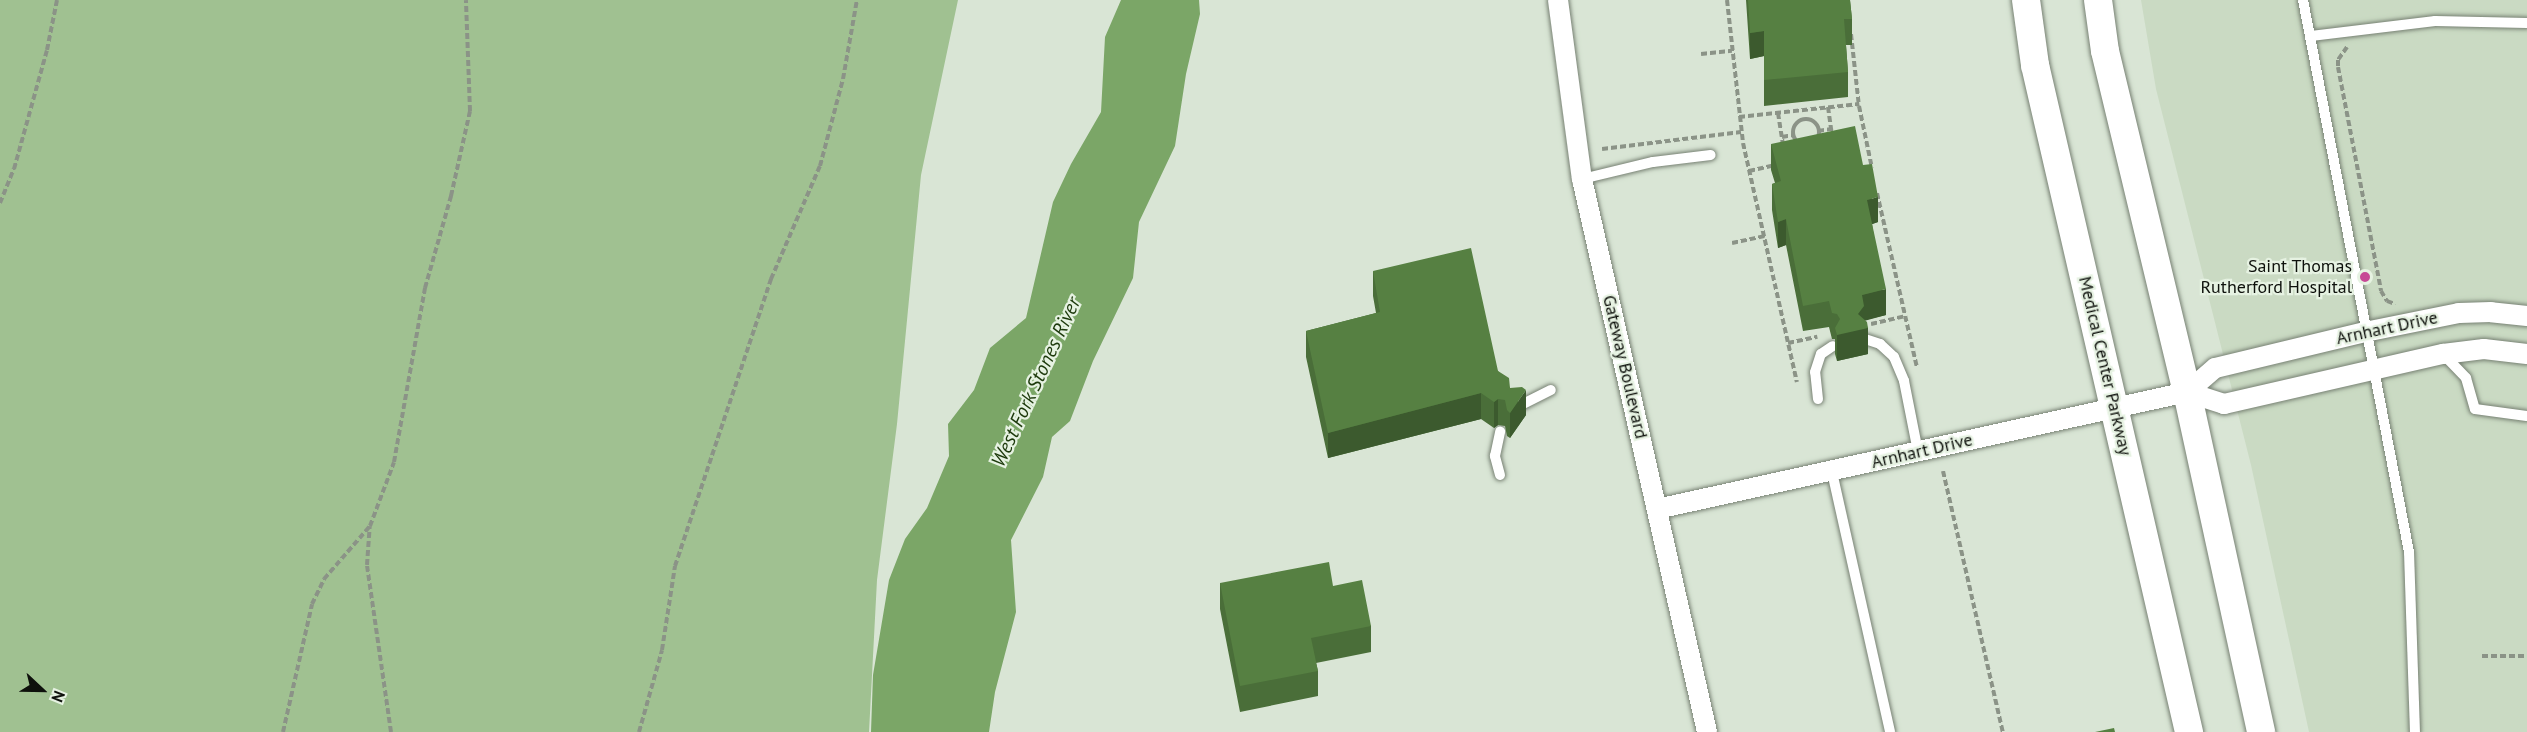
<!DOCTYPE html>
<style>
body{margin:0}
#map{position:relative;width:2527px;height:732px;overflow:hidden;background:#d9e5d5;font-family:"PT Sans",sans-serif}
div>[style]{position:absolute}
.built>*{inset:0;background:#cadac3}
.green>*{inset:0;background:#a0c191}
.water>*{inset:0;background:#7ba667}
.path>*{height:4px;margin-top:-2px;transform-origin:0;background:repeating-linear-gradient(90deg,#8b9387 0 6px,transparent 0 9px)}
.path>.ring{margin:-2px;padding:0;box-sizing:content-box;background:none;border:4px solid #8b9387;border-radius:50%}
.roads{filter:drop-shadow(0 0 2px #778173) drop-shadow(0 0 2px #778173)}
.service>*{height:10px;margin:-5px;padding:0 5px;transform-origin:5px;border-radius:5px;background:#fff}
.minor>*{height:20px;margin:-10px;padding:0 10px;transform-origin:10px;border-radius:10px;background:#fff}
.secondary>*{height:28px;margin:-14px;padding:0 14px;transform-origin:14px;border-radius:14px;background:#fff}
.wall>*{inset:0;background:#4a6e39}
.shaded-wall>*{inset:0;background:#3c5a2e}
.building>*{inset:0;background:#568042}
.dots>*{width:16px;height:16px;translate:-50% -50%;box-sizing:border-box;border:3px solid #e6f2e2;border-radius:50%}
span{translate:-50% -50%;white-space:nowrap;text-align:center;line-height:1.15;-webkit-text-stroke:4.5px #e6f2e2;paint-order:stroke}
.poi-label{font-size:18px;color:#0e110c}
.right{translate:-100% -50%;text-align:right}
.street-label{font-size:18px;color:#0e110c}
.water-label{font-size:20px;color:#1c390b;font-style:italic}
.north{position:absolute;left:12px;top:660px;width:60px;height:60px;-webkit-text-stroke:4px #e6f2e2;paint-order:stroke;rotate:112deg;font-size:16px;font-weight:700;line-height:24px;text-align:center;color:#0e110c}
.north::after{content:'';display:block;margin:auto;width:21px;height:27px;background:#0e110c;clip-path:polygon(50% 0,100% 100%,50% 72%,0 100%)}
</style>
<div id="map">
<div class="built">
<div style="clip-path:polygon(2141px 0,2527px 0,2527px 732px,2309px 732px,2251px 465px,2156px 89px)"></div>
</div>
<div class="green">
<div style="clip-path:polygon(0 0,958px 0,921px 175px,897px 424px,877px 580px,869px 732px,0 732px)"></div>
</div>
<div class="water">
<div style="clip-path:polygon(1121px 0,1199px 0,1200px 14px,1186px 74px,1175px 146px,1139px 222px,1133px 278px,1093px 361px,1070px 421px,1052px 437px,1043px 477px,1011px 540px,1016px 612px,995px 692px,989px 732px,871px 732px,873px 675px,889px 580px,905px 539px,927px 508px,949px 456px,948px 424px,974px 390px,990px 348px,1026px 318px,1053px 202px,1071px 164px,1101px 112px,1105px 37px)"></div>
</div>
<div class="path">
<div style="left:1727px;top:0;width:144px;rotate:83.6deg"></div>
<div style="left:1743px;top:143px;width:245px;rotate:77.3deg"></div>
<div style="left:1851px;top:34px;width:72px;rotate:83.7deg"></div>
<div style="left:1859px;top:106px;width:63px;rotate:78.2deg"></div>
<div style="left:2347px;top:47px;width:16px;rotate:125deg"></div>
<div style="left:2338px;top:60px;width:7px;rotate:90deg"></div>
<div style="left:2338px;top:67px;width:228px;rotate:79.1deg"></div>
<div style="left:2381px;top:291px;width:12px;rotate:59deg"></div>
<div style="left:2387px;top:301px;width:9px;rotate:21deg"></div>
<div style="left:1701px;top:54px;width:31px;rotate:-6deg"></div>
<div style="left:1828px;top:107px;width:29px;rotate:82deg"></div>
<div style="left:1778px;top:113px;width:32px;rotate:81deg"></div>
<div style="left:1739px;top:117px;width:121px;rotate:-6.2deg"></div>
<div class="ring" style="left:1793px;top:119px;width:22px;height:22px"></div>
<div style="left:1818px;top:131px;width:12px;rotate:-9deg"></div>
<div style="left:1782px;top:137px;width:11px;rotate:-10deg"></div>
<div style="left:1602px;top:149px;width:140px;rotate:-7deg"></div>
<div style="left:1749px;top:171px;width:27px;rotate:-13deg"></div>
<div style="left:1877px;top:193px;width:179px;rotate:77.1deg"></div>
<div style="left:0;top:203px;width:37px;rotate:-68deg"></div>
<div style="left:14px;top:169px;width:123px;rotate:-74.5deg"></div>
<div style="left:47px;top:50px;width:51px;rotate:-78.7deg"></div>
<div style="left:1732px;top:243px;width:33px;rotate:-12deg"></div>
<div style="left:1871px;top:324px;width:35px;rotate:-13deg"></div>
<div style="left:1788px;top:343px;width:30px;rotate:-12deg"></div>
<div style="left:1943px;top:471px;width:268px;rotate:77.1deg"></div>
<div style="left:2482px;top:656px;width:45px"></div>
<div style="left:283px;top:732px;width:131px;rotate:-77.2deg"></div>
<div style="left:312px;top:604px;width:28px;rotate:-64deg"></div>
<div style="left:324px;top:579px;width:70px;rotate:-49deg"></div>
<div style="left:391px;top:732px;width:169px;rotate:-98.2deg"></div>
<div style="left:367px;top:565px;width:39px;rotate:-86deg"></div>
<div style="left:370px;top:526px;width:68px;rotate:-69.4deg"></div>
<div style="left:394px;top:462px;width:177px;rotate:-79.9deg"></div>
<div style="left:425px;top:288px;width:96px;rotate:-74.2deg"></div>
<div style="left:451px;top:196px;width:87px;rotate:-77.4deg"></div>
<div style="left:470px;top:111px;width:111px;rotate:-92.1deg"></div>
<div style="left:639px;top:732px;width:85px;rotate:-74.3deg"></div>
<div style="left:662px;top:650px;width:85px;rotate:-81.2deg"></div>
<div style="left:675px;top:566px;width:303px;rotate:-71.5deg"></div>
<div style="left:771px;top:279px;width:123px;rotate:-66.6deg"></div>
<div style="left:820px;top:166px;width:90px;rotate:-75.2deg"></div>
<div style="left:843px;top:79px;width:80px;rotate:-80deg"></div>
</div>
<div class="roads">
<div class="service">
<div style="left:2303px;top:0;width:562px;rotate:79.13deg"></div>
<div style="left:2409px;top:552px;width:180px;rotate:88.1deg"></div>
<div style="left:2311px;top:36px;width:125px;rotate:-6.9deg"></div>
<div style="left:2435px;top:21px;width:92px;rotate:1.2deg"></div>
<div style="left:1582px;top:179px;width:73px;rotate:-13.5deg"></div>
<div style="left:1653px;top:162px;width:58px;rotate:-6.9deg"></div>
<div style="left:1865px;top:339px;width:16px;rotate:18deg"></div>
<div style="left:1880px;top:344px;width:19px;rotate:43deg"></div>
<div style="left:1894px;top:357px;width:26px;rotate:67deg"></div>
<div style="left:1904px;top:381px;width:72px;rotate:78.8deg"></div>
<div style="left:2444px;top:355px;width:32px;rotate:46deg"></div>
<div style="left:2466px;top:378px;width:32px;rotate:74deg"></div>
<div style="left:2475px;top:409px;width:52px;rotate:7.7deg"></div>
<div style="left:1818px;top:399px;width:27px;rotate:-96deg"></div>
<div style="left:1815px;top:372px;width:19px;rotate:-72deg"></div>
<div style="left:1821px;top:354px;width:14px;rotate:-34deg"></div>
<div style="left:1515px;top:408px;width:40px;rotate:-26.6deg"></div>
<div style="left:1832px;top:472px;width:266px;rotate:77.4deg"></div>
<div style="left:1500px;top:475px;width:20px;rotate:-105deg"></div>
<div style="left:1495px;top:456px;width:25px;rotate:-78deg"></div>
</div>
<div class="minor">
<div style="left:1558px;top:0;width:181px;rotate:82.4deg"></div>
<div style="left:1582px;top:179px;width:567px;rotate:77.26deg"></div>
<div style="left:2527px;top:316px;width:36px;rotate:-174deg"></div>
<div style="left:2491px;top:312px;width:32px;rotate:178deg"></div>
<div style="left:2459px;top:313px;width:96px;rotate:168.6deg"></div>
<div style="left:2365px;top:332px;width:154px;rotate:166.5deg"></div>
<div style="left:2215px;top:368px;width:37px;rotate:139deg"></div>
<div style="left:2187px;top:392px;width:39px;rotate:18deg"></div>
<div style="left:2224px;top:404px;width:225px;rotate:-12.9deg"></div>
<div style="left:2443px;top:354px;width:41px;rotate:-7deg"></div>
<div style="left:2484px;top:349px;width:43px;rotate:6.6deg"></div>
<div style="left:1657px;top:509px;width:543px;rotate:-12.45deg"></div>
</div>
<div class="secondary">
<div style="left:2026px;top:0;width:66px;rotate:82.1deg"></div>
<div style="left:2035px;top:65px;width:685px;rotate:77deg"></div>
<div style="left:2098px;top:0;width:51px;rotate:82.2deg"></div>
<div style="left:2105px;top:51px;width:351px;rotate:76.5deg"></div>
<div style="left:2187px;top:392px;width:348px;rotate:77.7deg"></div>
</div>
</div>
<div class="wall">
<div style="clip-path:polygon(1746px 0,1850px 0,1852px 19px,1852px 45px,1846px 45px,1848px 72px,1848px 97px,1764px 106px,1764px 56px,1750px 59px)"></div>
<div style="clip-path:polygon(1771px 144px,1863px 165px,1878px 222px,1872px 224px,1886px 315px,1865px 320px,1868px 354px,1837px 361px,1835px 354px,1835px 339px,1832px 339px,1829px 327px,1803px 331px,1786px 245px,1778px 248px,1772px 210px,1772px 184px,1775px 183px,1771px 170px)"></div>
<div style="clip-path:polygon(1373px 271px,1498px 371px,1510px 388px,1526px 415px,1510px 438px,1507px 436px,1505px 426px,1498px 425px,1494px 428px,1481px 419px,1328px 458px,1306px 357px,1306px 331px,1376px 313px,1373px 296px)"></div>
<div style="clip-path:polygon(1220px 583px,1333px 586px,1371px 626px,1371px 652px,1316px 663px,1318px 671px,1318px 696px,1240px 712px,1220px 609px)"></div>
</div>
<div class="shaded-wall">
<div style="clip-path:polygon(1764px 31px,1764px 56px,1750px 59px,1750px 33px)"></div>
<div style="clip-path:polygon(1878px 197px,1878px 222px,1867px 226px,1867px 200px)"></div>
<div style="clip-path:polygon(1786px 219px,1786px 245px,1778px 248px,1778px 222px)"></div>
<div style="clip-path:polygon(1886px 289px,1886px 315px,1864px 321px,1868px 328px,1868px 354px,1837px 361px,1837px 335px,1858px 314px,1862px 295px)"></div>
<div style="clip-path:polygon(1526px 390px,1526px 415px,1510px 438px,1510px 413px)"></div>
<div style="clip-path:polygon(1481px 393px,1481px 419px,1328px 458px,1328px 433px)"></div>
<div style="clip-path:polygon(1498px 399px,1498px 425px,1494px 428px,1494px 402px)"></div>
</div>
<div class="building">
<div style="clip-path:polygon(1748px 0,1850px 0,1852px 19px,1844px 19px,1848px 72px,1764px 80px,1764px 31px,1750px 33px)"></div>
<div style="clip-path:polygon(1855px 126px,1863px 165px,1872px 164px,1878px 197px,1867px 200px,1886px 289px,1862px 295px,1864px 306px,1858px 314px,1867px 322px,1868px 328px,1837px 335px,1835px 328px,1840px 319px,1837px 314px,1832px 313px,1829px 301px,1803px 306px,1786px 219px,1778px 222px,1772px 184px,1781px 181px,1771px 144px)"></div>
<div style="clip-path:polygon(1471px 248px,1498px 371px,1509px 378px,1510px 388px,1522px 387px,1526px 390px,1510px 413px,1507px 410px,1505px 400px,1498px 399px,1494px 402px,1481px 393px,1328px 433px,1306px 331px,1380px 312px,1373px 271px)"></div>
<div style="clip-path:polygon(1329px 562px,1333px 586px,1362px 580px,1371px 626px,1311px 638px,1318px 671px,1240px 686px,1220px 583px)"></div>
<div style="clip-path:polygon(2114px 728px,2115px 732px,2095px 732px)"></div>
</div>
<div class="dots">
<div style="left:2365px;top:277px;background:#c74996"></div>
</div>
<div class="poi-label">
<span class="right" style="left:2352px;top:277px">Saint Thomas<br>Rutherford Hospital</span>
</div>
<div class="street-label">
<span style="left:2387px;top:328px;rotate:-12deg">Arnhart Drive</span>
<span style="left:2105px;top:366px;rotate:77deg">Medical Center Parkway</span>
<span style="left:1625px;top:367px;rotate:77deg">Gateway Boulevard</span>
<span style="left:1922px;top:451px;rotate:-13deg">Arnhart Drive</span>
</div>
<div class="water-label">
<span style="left:1036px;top:382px;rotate:-65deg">West Fork Stones River</span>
</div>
<div class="north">N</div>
</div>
